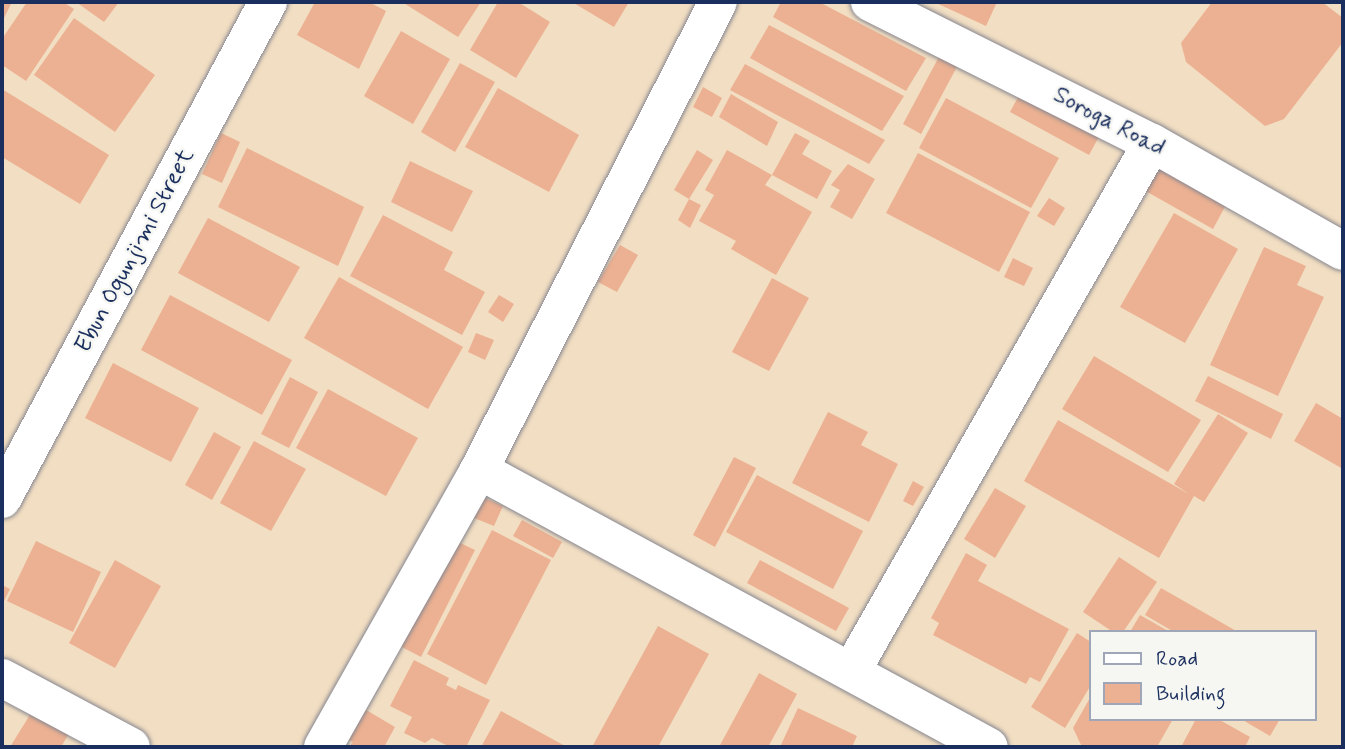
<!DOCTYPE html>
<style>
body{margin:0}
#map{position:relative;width:1345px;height:749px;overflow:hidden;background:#f2dec2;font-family:Mynerve,sans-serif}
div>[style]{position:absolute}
.building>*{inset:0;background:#ecb192}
.roads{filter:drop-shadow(0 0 2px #868690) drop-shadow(0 0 2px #868690)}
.minor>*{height:38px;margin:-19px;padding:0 19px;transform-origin:19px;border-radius:19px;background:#fff}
span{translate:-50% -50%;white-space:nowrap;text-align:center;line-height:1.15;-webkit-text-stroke:5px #f6f6f2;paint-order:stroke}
.street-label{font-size:24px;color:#1b2f5e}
.frame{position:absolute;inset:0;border:4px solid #1b2f5e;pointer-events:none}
.legend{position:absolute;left:1089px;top:630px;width:228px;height:91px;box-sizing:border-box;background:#f6f6f2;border:2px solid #9ea6b7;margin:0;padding:9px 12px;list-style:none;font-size:21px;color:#1b2f5e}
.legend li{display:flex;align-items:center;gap:14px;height:35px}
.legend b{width:35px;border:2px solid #9ea6b7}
</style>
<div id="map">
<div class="building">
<div style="clip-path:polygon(2px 2px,12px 2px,2px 22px)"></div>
<div style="clip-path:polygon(27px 2px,63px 2px,74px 9px,26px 81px,2px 65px,2px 39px)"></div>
<div style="clip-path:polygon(76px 2px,119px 2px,104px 22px)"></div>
<div style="clip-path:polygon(315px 2px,369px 2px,386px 11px,359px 69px,297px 35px)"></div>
<div style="clip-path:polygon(402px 2px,481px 2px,458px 37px)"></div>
<div style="clip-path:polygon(498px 2px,518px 2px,550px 22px,516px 78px,470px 50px)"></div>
<div style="clip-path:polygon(572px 2px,629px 2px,614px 27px)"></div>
<div style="clip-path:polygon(781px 2px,819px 2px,926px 58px,906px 91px,773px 17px)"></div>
<div style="clip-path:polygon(934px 2px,997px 2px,986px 26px)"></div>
<div style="clip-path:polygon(1212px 2px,1322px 2px,1343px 18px,1343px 42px,1284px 119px,1265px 126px,1186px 62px,1181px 43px)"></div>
<div style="clip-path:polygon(74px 18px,155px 75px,115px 132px,34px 75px)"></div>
<div style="clip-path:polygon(769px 25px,904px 96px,882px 131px,750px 58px)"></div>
<div style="clip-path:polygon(401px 31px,450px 59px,413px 124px,364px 96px)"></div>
<div style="clip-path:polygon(941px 53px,959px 63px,921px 134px,903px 124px)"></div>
<div style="clip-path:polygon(460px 63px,495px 82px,455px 152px,421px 132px)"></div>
<div style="clip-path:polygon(745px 64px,885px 140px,869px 164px,730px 90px)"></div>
<div style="clip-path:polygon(703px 87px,722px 98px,712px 117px,693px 107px)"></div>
<div style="clip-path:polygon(498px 88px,579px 135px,549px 192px,465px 147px)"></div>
<div style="clip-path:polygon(2px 89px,109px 155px,80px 204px,2px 157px)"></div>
<div style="clip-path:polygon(1022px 90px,1101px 133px,1089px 155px,1010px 112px)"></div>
<div style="clip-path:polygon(731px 94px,778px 122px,767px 146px,719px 117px)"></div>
<div style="clip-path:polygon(946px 98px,1059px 158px,1031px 208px,919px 148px)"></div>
<div style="clip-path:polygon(221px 133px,240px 142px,222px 183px,202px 174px)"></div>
<div style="clip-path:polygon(795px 133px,810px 141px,802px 154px,832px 171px,817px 199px,772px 175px)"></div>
<div style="clip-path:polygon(247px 148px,364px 207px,338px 266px,218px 207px)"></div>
<div style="clip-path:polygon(697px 150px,713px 160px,689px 199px,674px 190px)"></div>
<div style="clip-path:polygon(727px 150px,772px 175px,765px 185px,812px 212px,776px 275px,731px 249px,736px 241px,699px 221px,714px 195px,705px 190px)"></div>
<div style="clip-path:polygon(918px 153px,1030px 212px,999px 272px,886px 213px)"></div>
<div style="clip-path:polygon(410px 161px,473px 191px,452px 232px,391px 202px)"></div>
<div style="clip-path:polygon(848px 164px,875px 179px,852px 219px,830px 207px,840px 190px,831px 185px)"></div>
<div style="clip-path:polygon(1156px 164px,1227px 203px,1213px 229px,1142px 189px)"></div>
<div style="clip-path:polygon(1049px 198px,1065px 208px,1054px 226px,1037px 216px)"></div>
<div style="clip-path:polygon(689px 199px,701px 205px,690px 228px,678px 220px)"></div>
<div style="clip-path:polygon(1174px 213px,1238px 249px,1185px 343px,1120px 307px)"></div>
<div style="clip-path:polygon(383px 215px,453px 252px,444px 270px,485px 292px,462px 335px,350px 276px)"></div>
<div style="clip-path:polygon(208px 218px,300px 267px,269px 322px,178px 273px)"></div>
<div style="clip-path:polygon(620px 245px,638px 255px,617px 292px,598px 282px)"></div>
<div style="clip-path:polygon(1264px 247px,1306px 266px,1297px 285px,1324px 297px,1278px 396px,1210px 365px)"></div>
<div style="clip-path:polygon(1013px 258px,1033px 268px,1024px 286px,1004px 277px)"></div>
<div style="clip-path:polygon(339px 277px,463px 347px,428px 409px,304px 338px)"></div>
<div style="clip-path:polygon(772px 278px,809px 298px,769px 371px,732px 352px)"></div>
<div style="clip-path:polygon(170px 295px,292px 360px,262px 415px,141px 350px)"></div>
<div style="clip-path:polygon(499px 295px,514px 304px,503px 322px,488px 312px)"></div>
<div style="clip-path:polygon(476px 333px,494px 340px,485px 360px,468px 352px)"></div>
<div style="clip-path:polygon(1094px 356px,1201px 420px,1168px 472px,1062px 409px)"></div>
<div style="clip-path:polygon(113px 363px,199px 408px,171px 462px,85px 418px)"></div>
<div style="clip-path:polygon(1208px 376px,1283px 414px,1271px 439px,1195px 401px)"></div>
<div style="clip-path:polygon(290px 377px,318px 392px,289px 448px,261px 434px)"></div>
<div style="clip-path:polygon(328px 389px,418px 438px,386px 496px,296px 448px)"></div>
<div style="clip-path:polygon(1316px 403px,1343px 419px,1343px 469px,1294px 441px)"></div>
<div style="clip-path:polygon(828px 412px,868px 432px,861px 445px,898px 464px,869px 522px,792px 483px)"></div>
<div style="clip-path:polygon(1218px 414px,1248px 433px,1204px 502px,1194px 496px,1159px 558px,1024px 481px,1058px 420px,1189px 494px,1174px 484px)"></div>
<div style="clip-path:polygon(214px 432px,241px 447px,212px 500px,185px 485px)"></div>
<div style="clip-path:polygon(254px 441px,306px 469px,271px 531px,220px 503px)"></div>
<div style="clip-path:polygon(734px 457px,756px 468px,715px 547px,693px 535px)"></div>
<div style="clip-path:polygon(757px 475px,863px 531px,833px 589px,726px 532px)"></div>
<div style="clip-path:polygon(913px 481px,924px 487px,913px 506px,903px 501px)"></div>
<div style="clip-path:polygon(995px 488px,1026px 506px,995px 558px,964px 539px)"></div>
<div style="clip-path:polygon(478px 495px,503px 506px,494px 526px,469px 516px)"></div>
<div style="clip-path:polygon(522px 520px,562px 542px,553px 558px,513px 536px)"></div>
<div style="clip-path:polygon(492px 530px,551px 560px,486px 685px,427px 654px)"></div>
<div style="clip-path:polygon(452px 539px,475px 550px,421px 657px,398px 645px)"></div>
<div style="clip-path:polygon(36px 541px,101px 572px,73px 632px,7px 601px)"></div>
<div style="clip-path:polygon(966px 553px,987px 565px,978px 581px,1069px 629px,1040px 682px,1030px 677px,1026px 684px,933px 635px,939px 623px,931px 618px)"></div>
<div style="clip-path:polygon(1119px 557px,1157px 582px,1123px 632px,1113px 632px,1083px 612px)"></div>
<div style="clip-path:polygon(115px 560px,161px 586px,115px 668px,69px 643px)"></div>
<div style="clip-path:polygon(760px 560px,849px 608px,836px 631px,747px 583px)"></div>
<div style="clip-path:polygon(2px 585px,10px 589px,2px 605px)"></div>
<div style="clip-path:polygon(1161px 588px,1238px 632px,1174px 632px,1145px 615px)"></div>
<div style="clip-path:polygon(1140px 615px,1170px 632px,1130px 632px)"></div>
<div style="clip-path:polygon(658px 626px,709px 654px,658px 747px,592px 747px)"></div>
<div style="clip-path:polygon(1077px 633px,1091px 642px,1091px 685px,1065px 728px,1031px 707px)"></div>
<div style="clip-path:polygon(414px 660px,449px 678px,446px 685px,456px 690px,458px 685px,490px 700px,466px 747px,450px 747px,432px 738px,425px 743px,404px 733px,412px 717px,390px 706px)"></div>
<div style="clip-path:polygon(759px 673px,797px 694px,768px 747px,719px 747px)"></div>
<div style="clip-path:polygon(1091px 696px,1091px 719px,1173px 719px,1157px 747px,1082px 747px,1073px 728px)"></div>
<div style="clip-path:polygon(356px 704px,395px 727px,384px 747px,349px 747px,353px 742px,338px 733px)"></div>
<div style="clip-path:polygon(36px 705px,73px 727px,61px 747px,10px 747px)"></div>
<div style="clip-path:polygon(798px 708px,857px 736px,852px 747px,780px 747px)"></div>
<div style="clip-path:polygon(501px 711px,567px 747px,481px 747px)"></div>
<div style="clip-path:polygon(1196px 719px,1218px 719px,1250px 737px,1246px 745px,1250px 747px,1181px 747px)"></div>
<div style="clip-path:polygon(1241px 719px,1280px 719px,1270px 736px)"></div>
</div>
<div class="roads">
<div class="minor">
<div style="left:870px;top:2px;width:315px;rotate:26.6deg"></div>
<div style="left:1152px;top:143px;width:219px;rotate:29.5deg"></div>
<div style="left:479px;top:470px;width:580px;rotate:28.51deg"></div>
<div style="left:2px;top:499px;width:564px;rotate:-61.84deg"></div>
<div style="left:852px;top:670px;width:606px;rotate:-60.35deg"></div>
<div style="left:2px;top:678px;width:146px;rotate:28.1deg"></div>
<div style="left:323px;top:747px;width:318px;rotate:-60.6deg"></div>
<div style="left:479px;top:470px;width:525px;rotate:-62.95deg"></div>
</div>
</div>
<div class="street-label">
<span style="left:1109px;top:122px;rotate:28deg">Soroga Road</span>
<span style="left:135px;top:251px;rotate:-62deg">Ebun Ogunjimi Street</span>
</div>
<div class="frame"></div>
<ul class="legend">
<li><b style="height:9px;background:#fff"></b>Road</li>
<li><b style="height:19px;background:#ecb192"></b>Building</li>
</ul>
</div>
